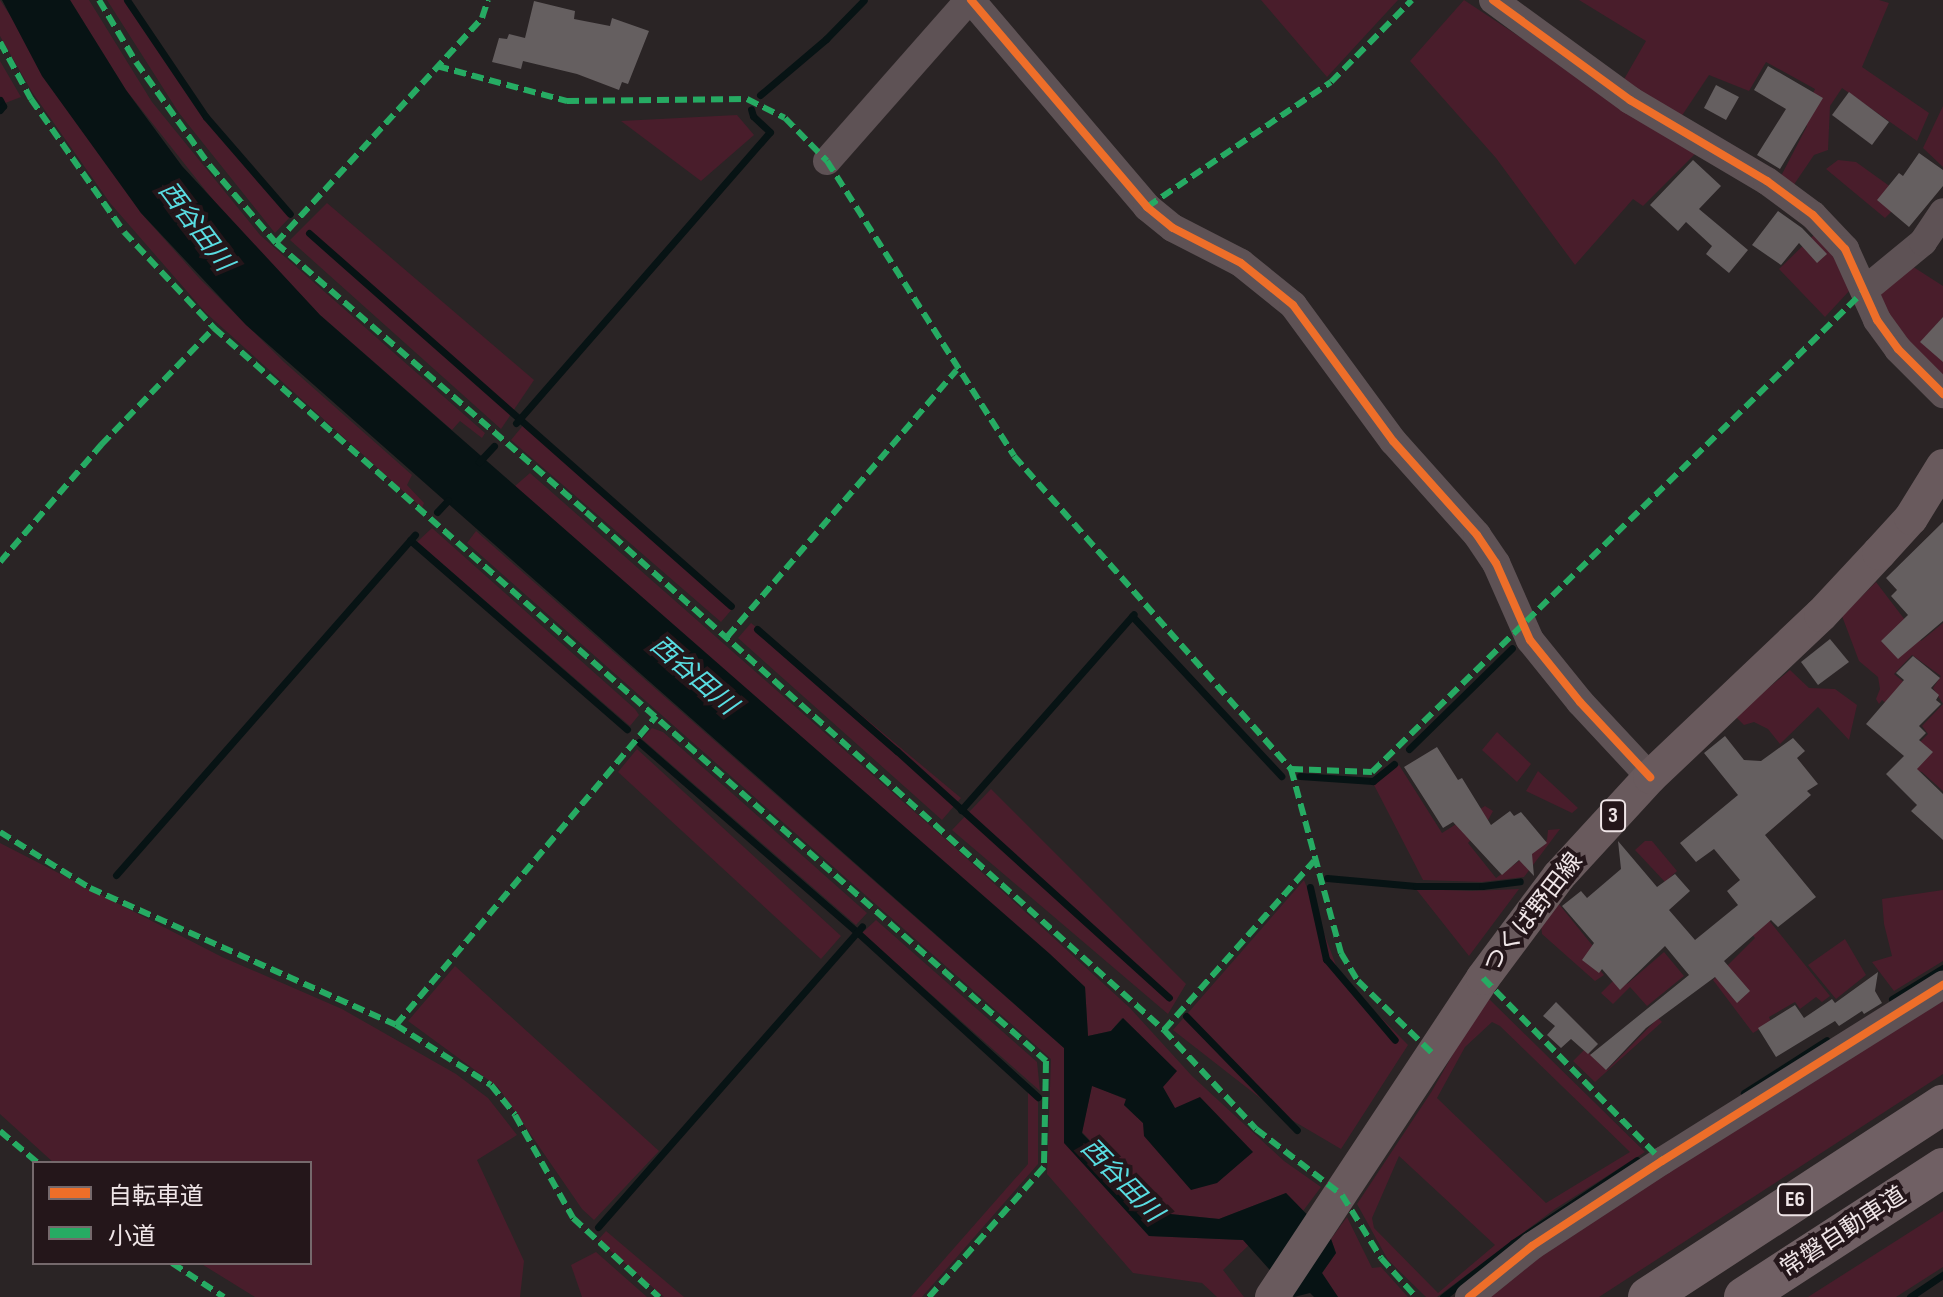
<!DOCTYPE html>
<meta charset="utf-8">
<style>
body{margin:0}
#map{position:relative;width:1943px;height:1297px;overflow:hidden;background:#2a2425;font-family:"Sofia Sans Condensed","Noto Sans JP",sans-serif}
div>[style]{position:absolute}
.green>*{inset:0;background:#491d2b}
.water>*{inset:0;background:#071314}
.stream>*{height:7px;margin:-3.5px;padding:0 3.5px;transform-origin:3.5px;border-radius:3.5px;background:#071314}
.building>*{inset:0;background:#655f60}
.minor>*{height:28px;margin:-14px;padding:0 14px;transform-origin:14px;border-radius:14px;background:#5e5255}
.major>*{height:34px;margin:-17px;padding:0 17px;transform-origin:17px;border-radius:17px;background:#695a5d}
.highway>*{height:40px;margin:-20px;padding:0 20px;transform-origin:20px;border-radius:20px;background:#706064}
.quiet>*{height:6px;margin-top:-3px;transform-origin:0;background:repeating-linear-gradient(90deg,#26ab63 0 12px,transparent 0 18px)}
.cycleway>*{height:8px;margin:-4px;padding:0 4px;transform-origin:4px;border-radius:4px;background:#ee6e29}
span{translate:-50% -50%;white-space:nowrap;text-align:center;line-height:1.15;-webkit-text-stroke:8px #24161a;paint-order:stroke}
.shield-label span{padding:2px 6px;background:#24161a;border:2px solid;border-radius:6px;-webkit-text-stroke-width:0}
.shield-label{font-size:22px;color:#efe5e7;font-weight:700}
.street-label{font-size:24px;color:#efe5e7}
.water-label{font-size:26px;color:#59dce1;font-style:italic}
.legend{position:absolute;left:32px;top:1161px;width:280px;height:104px;box-sizing:border-box;background:#24161a;border:2px solid #75696c;margin:0;padding:10px 14px;list-style:none;font-size:24px;color:#efe5e7}
.legend li{display:flex;align-items:center;gap:16px;height:40px}
.legend b{width:40px;border:2px solid #75696c}
</style>
<div id="map">
<div class="green">
<div style="clip-path:polygon(0 0,141px 213px,200px 279px,284px 362px,412px 475px,407px 485px,424px 503px,422px 508px,205px 312px,110px 203px,32px 92px,0 36px)"></div>
<div style="clip-path:polygon(70px 0,89px 0,152px 102px,260px 235px,485px 433px,482px 438px,460px 421px,452px 430px,320px 315px,225px 215px,126px 90px)"></div>
<div style="clip-path:polygon(107px 0,129px 0,140px 24px,193px 100px,292px 215px,275px 233px,179px 113px)"></div>
<div style="clip-path:polygon(1261px 0,1398px 0,1327px 77px)"></div>
<div style="clip-path:polygon(1464px 0,1696px 153px,1643px 206px,1633px 199px,1575px 265px,1496px 158px,1410px 61px)"></div>
<div style="clip-path:polygon(1579px 0,1879px 0,1889px 3px,1862px 67px,1929px 113px,1917px 141px,1842px 88px,1830px 106px,1828px 150px,1814px 155px,1793px 186px,1781px 176px,1807px 126px,1801px 119px,1815px 89px,1766px 62px,1749px 91px,1709px 75px,1681px 117px,1623px 81px,1646px 41px)"></div>
<div style="clip-path:polygon(0 61px,21px 97px,0 105px)"></div>
<div style="clip-path:polygon(1943px 106px,1943px 167px,1923px 148px)"></div>
<div style="clip-path:polygon(737px 115px,754px 135px,701px 181px,621px 121px)"></div>
<div style="clip-path:polygon(1838px 160px,1856px 162px,1895px 190px,1899px 204px,1885px 218px,1826px 169px)"></div>
<div style="clip-path:polygon(327px 203px,534px 380px,501px 429px,290px 240px)"></div>
<div style="clip-path:polygon(1817px 232px,1835px 253px,1851px 289px,1825px 317px,1779px 269px)"></div>
<div style="clip-path:polygon(1904px 261px,1943px 286px,1943px 317px,1921px 342px,1943px 361px,1943px 379px,1907px 348px,1873px 290px)"></div>
<div style="clip-path:polygon(525px 423px,733px 608px,721px 622px,511px 440px)"></div>
<div style="clip-path:polygon(530px 473px,952px 845px,1130px 1008px,1192px 1076px,1284px 1161px,1321px 1187px,1303px 1211px,1286px 1193px,1219px 1219px,1160px 1213px,1082px 1132px,1092px 1085px,1127px 1100px,1124px 1105px,1143px 1123px,1175px 1109px,1122px 1018px,1111px 1031px,1088px 1036px,1085px 987px,515px 486px)"></div>
<div style="clip-path:polygon(432px 528px,635px 709px,639px 715px,630px 726px,417px 542px)"></div>
<div style="clip-path:polygon(476px 531px,1064px 1048px,1065px 1143px,1149px 1236px,1243px 1240px,1249px 1245px,1223px 1270px,1244px 1297px,1217px 1297px,1202px 1283px,1133px 1273px,1047px 1174px,1051px 1059px,467px 543px)"></div>
<div style="clip-path:polygon(1876px 582px,1921px 641px,1943px 623px,1943px 791px,1922px 772px,1911px 769px,1904px 758px,1928px 734px,1922px 726px,1943px 704px,1933px 688px,1941px 676px,1912px 655px,1894px 674px,1905px 683px,1887px 704px,1882px 700px,1879px 704px,1876px 699px,1880px 689px,1878px 677px,1859px 661px,1842px 616px)"></div>
<div style="clip-path:polygon(751px 623px,961px 798px,942px 820px,738px 638px)"></div>
<div style="clip-path:polygon(1790px 670px,1809px 688px,1835px 689px,1857px 705px,1849px 740px,1818px 707px,1780px 744px,1768px 729px,1754px 722px,1744px 725px,1735px 716px)"></div>
<div style="clip-path:polygon(652px 728px,663px 732px,867px 913px,856px 925px,642px 739px)"></div>
<div style="clip-path:polygon(1497px 732px,1531px 764px,1517px 782px,1482px 750px)"></div>
<div style="clip-path:polygon(637px 749px,841px 936px,821px 959px,618px 772px)"></div>
<div style="clip-path:polygon(1399px 765px,1442px 833px,1485px 806px,1493px 811px,1486px 824px,1468px 843px,1496px 878px,1547px 840px,1548px 830px,1560px 829px,1524px 877px,1482px 882px,1423px 880px,1374px 785px)"></div>
<div style="clip-path:polygon(1538px 771px,1578px 808px,1572px 813px,1526px 791px)"></div>
<div style="clip-path:polygon(991px 789px,1186px 984px,1168px 1014px,952px 830px)"></div>
<div style="clip-path:polygon(1645px 841px,1652px 841px,1677px 871px,1665px 882px,1635px 850px)"></div>
<div style="clip-path:polygon(0 843px,222px 957px,342px 1009px,456px 1074px,488px 1098px,517px 1135px,477px 1160px,524px 1261px,520px 1297px,255px 1297px,200px 1263px,310px 1263px,310px 1163px,54px 1163px,0 1114px)"></div>
<div style="clip-path:polygon(1304px 880px,1340px 976px,1408px 1045px,1341px 1149px,1278px 1112px,1173px 1030px)"></div>
<div style="clip-path:polygon(1416px 889px,1471px 891px,1519px 889px,1469px 956px)"></div>
<div style="clip-path:polygon(1943px 890px,1943px 961px,1894px 991px,1872px 962px,1892px 956px,1884px 924px,1882px 899px)"></div>
<div style="clip-path:polygon(1558px 903px,1605px 961px,1599px 969px,1604px 975px,1595px 981px,1542px 934px,1541px 924px)"></div>
<div style="clip-path:polygon(1759px 908px,1830px 996px,1822px 1002px,1816px 997px,1800px 1009px,1795px 1002px,1769px 1017px,1771px 1022px,1753px 1033px,1713px 980px,1755px 938px,1749px 931px)"></div>
<div style="clip-path:polygon(876px 920px,1037px 1062px,1040px 1091px,862px 933px)"></div>
<div style="clip-path:polygon(1845px 939px,1866px 975px,1836px 999px,1808px 965px)"></div>
<div style="clip-path:polygon(1664px 952px,1684px 976px,1647px 1006px,1630px 987px,1613px 1004px,1601px 993px,1619px 975px,1627px 984px)"></div>
<div style="clip-path:polygon(455px 966px,659px 1151px,594px 1220px,582px 1209px,498px 1087px,408px 1021px)"></div>
<div style="clip-path:polygon(1943px 995px,1943px 1074px,1599px 1297px,1480px 1297px,1565px 1233px)"></div>
<div style="clip-path:polygon(evenodd,1486px 996px,1645px 1152px,1555px 1209px,1437px 1297px,1426px 1297px,1388px 1260px,1357px 1204px,1432px 1091px,1486px 996px,1492px 1022px,1500px 1026px,1630px 1152px,1546px 1203px,1437px 1098px,1465px 1047px,1492px 1022px,1486px 996px,1399px 1156px,1495px 1245px,1438px 1293px,1374px 1228px,1372px 1218px,1399px 1156px)"></div>
<div style="clip-path:polygon(1658px 1018px,1662px 1022px,1595px 1082px,1573px 1061px,1585px 1049px,1607px 1070px)"></div>
<div style="clip-path:polygon(1028px 1090px,1038px 1102px,1038px 1164px,922px 1297px,911px 1297px,1028px 1164px)"></div>
<div style="clip-path:polygon(1943px 1211px,1943px 1267px,1896px 1297px,1808px 1297px)"></div>
<div style="clip-path:polygon(1347px 1217px,1372px 1268px,1381px 1267px,1408px 1297px,1338px 1297px,1322px 1273px,1336px 1253px,1331px 1239px)"></div>
<div style="clip-path:polygon(606px 1231px,684px 1297px,664px 1297px,598px 1240px)"></div>
<div style="clip-path:polygon(596px 1252px,647px 1297px,582px 1297px,571px 1265px)"></div>
</div>
<div class="water">
<div style="clip-path:polygon(2px 0,70px 0,126px 90px,182px 166px,320px 315px,1050px 954px,1085px 987px,1088px 1036px,1111px 1031px,1123px 1018px,1177px 1071px,1163px 1087px,1175px 1108px,1200px 1097px,1253px 1152px,1217px 1183px,1191px 1190px,1144px 1136px,1143px 1123px,1124px 1105px,1126px 1099px,1092px 1086px,1082px 1133px,1160px 1213px,1219px 1219px,1286px 1193px,1331px 1239px,1336px 1253px,1322px 1273px,1338px 1297px,1314px 1297px,1310px 1293px,1294px 1297px,1243px 1240px,1149px 1236px,1064px 1143px,1064px 1048px,246px 325px,141px 213px,42px 76px)"></div>
</div>
<div class="stream">
<div style="left:127px;top:0;width:141px;rotate:56deg"></div>
<div style="left:206px;top:117px;width:128px;rotate:49.1deg"></div>
<div style="left:760px;top:95px;width:87px;rotate:-40.3deg"></div>
<div style="left:826px;top:39px;width:54px;rotate:-45.7deg"></div>
<div style="left:0;top:100px;width:7px;rotate:63deg"></div>
<div style="left:3px;top:106px;width:5px;rotate:127deg"></div>
<div style="left:309px;top:233px;width:563px;rotate:41.47deg"></div>
<div style="left:516px;top:423px;width:386px;rotate:-48.9deg"></div>
<div style="left:770px;top:132px;width:23px;rotate:-137deg"></div>
<div style="left:753px;top:116px;width:7px;rotate:-106deg"></div>
<div style="left:479px;top:462px;width:22px;rotate:-47deg"></div>
<div style="left:437px;top:512px;width:16px;rotate:-47deg"></div>
<div style="left:410px;top:540px;width:288px;rotate:41.1deg"></div>
<div style="left:1132px;top:616px;width:219px;rotate:47deg"></div>
<div style="left:757px;top:629px;width:186px;rotate:41.1deg"></div>
<div style="left:897px;top:751px;width:367px;rotate:42.2deg"></div>
<div style="left:639px;top:742px;width:289px;rotate:41.1deg"></div>
<div style="left:857px;top:932px;width:245px;rotate:42.4deg"></div>
<div style="left:1409px;top:749px;width:144px;rotate:-44.4deg"></div>
<div style="left:1300px;top:776px;width:73px;rotate:3.9deg"></div>
<div style="left:1373px;top:781px;width:27px;rotate:-39deg"></div>
<div style="left:961px;top:810px;width:261px;rotate:-48.6deg"></div>
<div style="left:116px;top:875px;width:453px;rotate:-48.7deg"></div>
<div style="left:1327px;top:878px;width:89px;rotate:5.1deg"></div>
<div style="left:1416px;top:886px;width:66px"></div>
<div style="left:1482px;top:886px;width:38px;rotate:-7deg"></div>
<div style="left:1310px;top:887px;width:74px;rotate:77.5deg"></div>
<div style="left:1326px;top:959px;width:106px;rotate:49.6deg"></div>
<div style="left:1892px;top:999px;width:60px;rotate:-31.3deg"></div>
<div style="left:1186px;top:1016px;width:159px;rotate:45.8deg"></div>
<div style="left:1744px;top:1093px;width:98px;rotate:-32.6deg"></div>
<div style="left:598px;top:1227px;width:400px;rotate:-48.7deg"></div>
<div style="left:1443px;top:1297px;width:88px;rotate:-37.6deg"></div>
<div style="left:1513px;top:1243px;width:149px;rotate:-33.8deg"></div>
<div style="left:1910px;top:1297px;width:40px;rotate:-34deg"></div>
</div>
<div class="building">
<div style="clip-path:polygon(534px 1px,575px 11px,574px 19px,610px 26px,612px 18px,649px 31px,628px 84px,622px 82px,619px 90px,577px 74px,523px 61px,521px 69px,492px 62px,499px 38px,507px 39px,509px 34px,525px 38px)"></div>
<div style="clip-path:polygon(1768px 66px,1823px 98px,1780px 169px,1757px 155px,1786px 109px,1754px 90px)"></div>
<div style="clip-path:polygon(1716px 85px,1739px 97px,1726px 120px,1704px 108px)"></div>
<div style="clip-path:polygon(1849px 92px,1889px 122px,1872px 145px,1832px 115px)"></div>
<div style="clip-path:polygon(1919px 153px,1943px 170px,1943px 186px,1909px 227px,1877px 200px,1899px 173px,1903px 176px)"></div>
<div style="clip-path:polygon(1693px 160px,1721px 186px,1699px 209px,1748px 250px,1729px 273px,1706px 254px,1712px 246px,1686px 222px,1678px 231px,1650px 205px)"></div>
<div style="clip-path:polygon(1778px 211px,1802px 228px,1827px 254px,1817px 263px,1799px 243px,1781px 265px,1752px 245px)"></div>
<div style="clip-path:polygon(1943px 317px,1943px 362px,1920px 342px)"></div>
<div style="clip-path:polygon(1943px 522px,1943px 621px,1898px 659px,1881px 641px,1908px 615px,1891px 596px,1897px 590px,1886px 578px)"></div>
<div style="clip-path:polygon(1830px 639px,1849px 662px,1818px 685px,1801px 662px)"></div>
<div style="clip-path:polygon(1913px 656px,1940px 678px,1931px 688px,1939px 695px,1936px 700px,1941px 704px,1919px 726px,1926px 733px,1919px 740px,1933px 752px,1917px 769px,1943px 794px,1943px 840px,1911px 811px,1917px 805px,1886px 774px,1904px 756px,1866px 724px,1904px 680px,1896px 673px)"></div>
<div style="clip-path:polygon(1725px 736px,1744px 760px,1761px 761px,1793px 738px,1805px 751px,1797px 758px,1818px 784px,1807px 791px,1811px 795px,1765px 835px,1816px 897px,1778px 927px,1771px 920px,1724px 961px,1750px 991px,1737px 1003px,1715px 977px,1646px 1028px,1606px 1070px,1590px 1055px,1689px 975px,1665px 946px,1620px 990px,1602px 969px,1599px 973px,1582px 960px,1594px 943px,1562px 906px,1581px 891px,1587px 898px,1621px 869px,1618px 841px,1657px 887px,1675px 874px,1690px 891px,1669px 910px,1695px 940px,1738px 905px,1727px 891px,1740px 880px,1714px 849px,1696px 862px,1680px 843px,1738px 795px,1704px 753px)"></div>
<div style="clip-path:polygon(1437px 747px,1458px 780px,1462px 778px,1491px 825px,1510px 811px,1514px 816px,1521px 812px,1547px 843px,1532px 854px,1534px 876px,1519px 860px,1502px 875px,1453px 822px,1443px 828px,1404px 767px)"></div>
<div style="clip-path:polygon(1878px 972px,1875px 991px,1882px 1003px,1864px 1014px,1862px 1011px,1839px 1026px,1835px 1021px,1776px 1057px,1758px 1028px,1795px 1005px,1804px 1018px,1832px 999px,1835px 1003px)"></div>
<div style="clip-path:polygon(1556px 1002px,1598px 1044px,1588px 1054px,1571px 1039px,1561px 1048px,1547px 1035px,1555px 1026px,1543px 1016px)"></div>
</div>
<div class="minor">
<div style="left:971px;top:0;width:272px;rotate:49.6deg"></div>
<div style="left:1147px;top:207px;width:33px;rotate:39deg"></div>
<div style="left:1173px;top:228px;width:76px;rotate:27.2deg"></div>
<div style="left:1241px;top:263px;width:67px;rotate:38.9deg"></div>
<div style="left:1293px;top:305px;width:169px;rotate:53.7deg"></div>
<div style="left:1393px;top:441px;width:126px;rotate:48.2deg"></div>
<div style="left:1477px;top:535px;width:34px;rotate:56deg"></div>
<div style="left:1496px;top:563px;width:84px;rotate:66.2deg"></div>
<div style="left:1530px;top:640px;width:80px;rotate:51.1deg"></div>
<div style="left:1580px;top:702px;width:103px;rotate:47deg"></div>
<div style="left:1493px;top:0;width:170px;rotate:36.1deg"></div>
<div style="left:1630px;top:100px;width:159px;rotate:30.6deg"></div>
<div style="left:1767px;top:181px;width:57px;rotate:36.5deg"></div>
<div style="left:1813px;top:215px;width:47px;rotate:46.7deg"></div>
<div style="left:1845px;top:249px;width:78px;rotate:65.7deg"></div>
<div style="left:1877px;top:320px;width:36px;rotate:54deg"></div>
<div style="left:1898px;top:349px;width:64px;rotate:45deg"></div>
<div style="left:827px;top:161px;width:215px;rotate:-48.6deg"></div>
<div style="left:1866px;top:289px;width:74px;rotate:-39.5deg"></div>
<div style="left:1923px;top:242px;width:36px;rotate:-56deg"></div>
<div style="left:1469px;top:1297px;width:81px;rotate:-39deg"></div>
<div style="left:1532px;top:1246px;width:155px;rotate:-33.2deg"></div>
<div style="left:1662px;top:1161px;width:332px;rotate:-32.1deg"></div>
</div>
<div class="major">
<div style="left:1272px;top:1297px;width:382px;rotate:-56.5deg"></div>
<div style="left:1483px;top:978px;width:127px;rotate:-53.3deg"></div>
<div style="left:1559px;top:876px;width:134px;rotate:-47.4deg"></div>
<div style="left:1650px;top:777px;width:236px;rotate:-43.5deg"></div>
<div style="left:1821px;top:615px;width:85px;rotate:-46.9deg"></div>
<div style="left:1879px;top:553px;width:47px;rotate:-47.6deg"></div>
<div style="left:1911px;top:518px;width:61px;rotate:-58.4deg"></div>
</div>
<div class="highway">
<div style="left:1648px;top:1297px;width:352px;rotate:-33.1deg"></div>
<div style="left:1744px;top:1297px;width:237px;rotate:-33deg"></div>
</div>
<div class="quiet">
<div style="left:99px;top:0;width:72px;rotate:59.2deg"></div>
<div style="left:136px;top:62px;width:128px;rotate:54.6deg"></div>
<div style="left:210px;top:166px;width:101px;rotate:49.4deg"></div>
<div style="left:276px;top:243px;width:410px;rotate:40.9deg"></div>
<div style="left:586px;top:512px;width:776px;rotate:41.87deg"></div>
<div style="left:1164px;top:1030px;width:135px;rotate:47.1deg"></div>
<div style="left:1256px;top:1129px;width:108px;rotate:37.5deg"></div>
<div style="left:1342px;top:1195px;width:74px;rotate:58.2deg"></div>
<div style="left:1381px;top:1258px;width:52px;rotate:48.1deg"></div>
<div style="left:0;top:42px;width:65px;rotate:61.5deg"></div>
<div style="left:31px;top:99px;width:162px;rotate:55deg"></div>
<div style="left:124px;top:232px;width:132px;rotate:46.8deg"></div>
<div style="left:214px;top:328px;width:1109px;rotate:41.38deg"></div>
<div style="left:1046px;top:1061px;width:106px;rotate:91.1deg"></div>
<div style="left:1044px;top:1167px;width:174px;rotate:131.5deg"></div>
<div style="left:437px;top:66px;width:135px;rotate:15.1deg"></div>
<div style="left:567px;top:101px;width:180px;rotate:-0.6deg"></div>
<div style="left:747px;top:99px;width:42px;rotate:26.6deg"></div>
<div style="left:785px;top:118px;width:60px;rotate:45.7deg"></div>
<div style="left:827px;top:161px;width:349px;rotate:57.6deg"></div>
<div style="left:1014px;top:456px;width:418px;rotate:48.5deg"></div>
<div style="left:1291px;top:769px;width:191px;rotate:74.8deg"></div>
<div style="left:1341px;top:953px;width:33px;rotate:59deg"></div>
<div style="left:1358px;top:981px;width:106px;rotate:44.2deg"></div>
<div style="left:1147px;top:207px;width:222px;rotate:-34.2deg"></div>
<div style="left:1331px;top:82px;width:115px;rotate:-45.4deg"></div>
<div style="left:276px;top:243px;width:305px;rotate:-47.5deg"></div>
<div style="left:482px;top:18px;width:19px;rotate:-72deg"></div>
<div style="left:0;top:562px;width:155px;rotate:-49.2deg"></div>
<div style="left:101px;top:445px;width:163px;rotate:-46deg"></div>
<div style="left:727px;top:637px;width:352px;rotate:-49.3deg"></div>
<div style="left:1291px;top:769px;width:81px;rotate:2.1deg"></div>
<div style="left:1372px;top:772px;width:691px;rotate:-44.35deg"></div>
<div style="left:0;top:832px;width:106px;rotate:31.9deg"></div>
<div style="left:90px;top:888px;width:335px;rotate:24.1deg"></div>
<div style="left:396px;top:1025px;width:112px;rotate:32.3deg"></div>
<div style="left:491px;top:1085px;width:38px;rotate:51deg"></div>
<div style="left:515px;top:1115px;width:118px;rotate:60.6deg"></div>
<div style="left:573px;top:1218px;width:117px;rotate:42.6deg"></div>
<div style="left:1483px;top:978px;width:256px;rotate:45.6deg"></div>
<div style="left:396px;top:1025px;width:404px;rotate:-49.9deg"></div>
<div style="left:1164px;top:1030px;width:226px;rotate:-48.4deg"></div>
<div style="left:0;top:1131px;width:50px;rotate:40.1deg"></div>
<div style="left:172px;top:1263px;width:62px;rotate:33.2deg"></div>
</div>
<div class="cycleway">
<div style="left:971px;top:0;width:272px;rotate:49.6deg"></div>
<div style="left:1147px;top:207px;width:33px;rotate:39deg"></div>
<div style="left:1173px;top:228px;width:76px;rotate:27.2deg"></div>
<div style="left:1241px;top:263px;width:67px;rotate:38.9deg"></div>
<div style="left:1293px;top:305px;width:169px;rotate:53.7deg"></div>
<div style="left:1393px;top:441px;width:126px;rotate:48.2deg"></div>
<div style="left:1477px;top:535px;width:34px;rotate:56deg"></div>
<div style="left:1496px;top:563px;width:84px;rotate:66.2deg"></div>
<div style="left:1530px;top:640px;width:80px;rotate:51.1deg"></div>
<div style="left:1580px;top:702px;width:103px;rotate:47deg"></div>
<div style="left:1493px;top:0;width:170px;rotate:36.1deg"></div>
<div style="left:1630px;top:100px;width:159px;rotate:30.6deg"></div>
<div style="left:1767px;top:181px;width:57px;rotate:36.5deg"></div>
<div style="left:1813px;top:215px;width:47px;rotate:46.7deg"></div>
<div style="left:1845px;top:249px;width:78px;rotate:65.7deg"></div>
<div style="left:1877px;top:320px;width:36px;rotate:54deg"></div>
<div style="left:1898px;top:349px;width:64px;rotate:45deg"></div>
<div style="left:1469px;top:1297px;width:81px;rotate:-39deg"></div>
<div style="left:1532px;top:1246px;width:155px;rotate:-33.2deg"></div>
<div style="left:1662px;top:1161px;width:332px;rotate:-32.1deg"></div>
</div>
<div class="shield-label">
<span style="left:1613px;top:816px">3</span>
<span style="left:1795px;top:1200px">E6</span>
</div>
<div class="street-label">
<span style="left:1533px;top:913px;rotate:-52deg">つくば野田線</span>
<span style="left:1843px;top:1232px;rotate:-33deg">常磐自動車道</span>
</div>
<div class="water-label">
<span style="left:195px;top:227px;rotate:53deg">西谷田川</span>
<span style="left:693px;top:676px;rotate:41deg">西谷田川</span>
<span style="left:1121px;top:1181px;rotate:46deg">西谷田川</span>
</div>
<ul class="legend">
<li><b style="height:10px;background:#ee6e29"></b>自転車道</li>
<li><b style="height:10px;background:#26ab63"></b>小道</li>
</ul>
</div>
